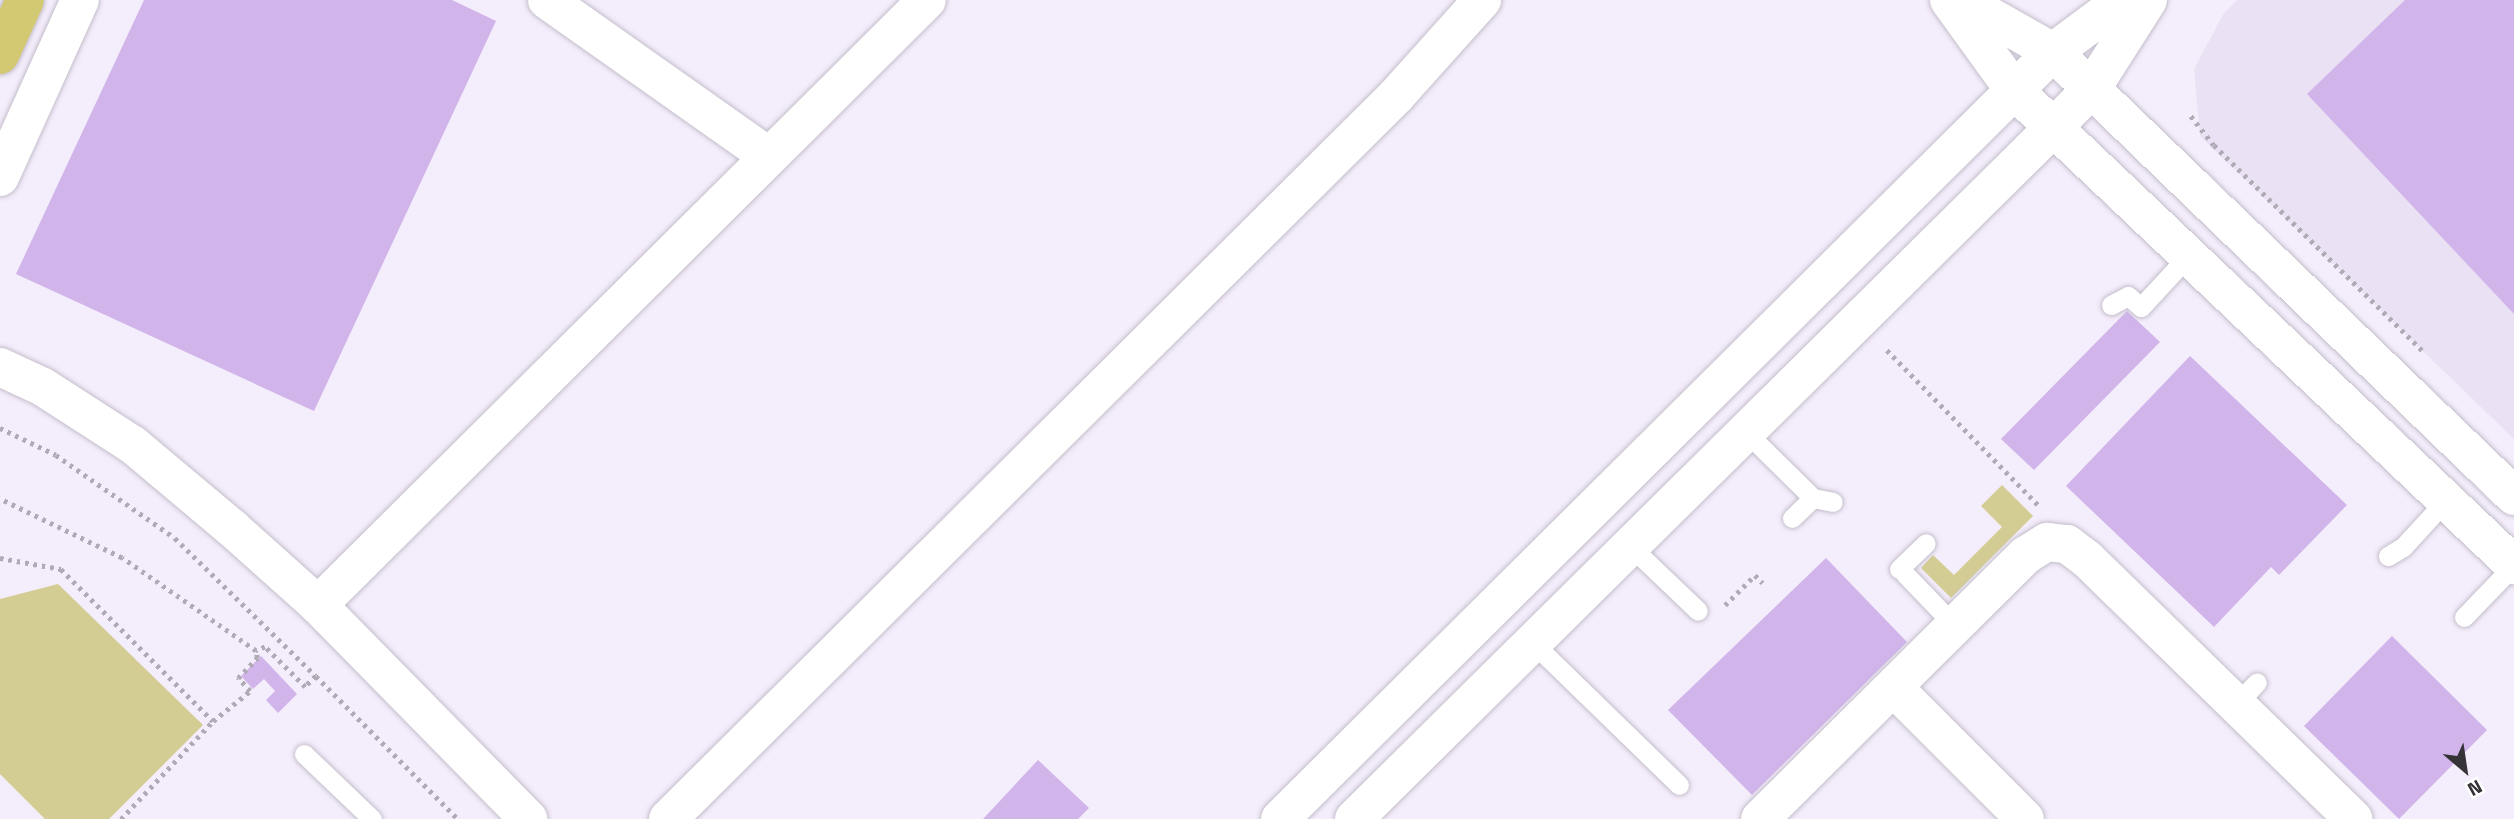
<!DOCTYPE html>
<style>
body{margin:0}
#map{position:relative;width:2514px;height:819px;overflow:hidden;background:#f4edfb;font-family:"Titillium Web",sans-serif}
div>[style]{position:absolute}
.built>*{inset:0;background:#ebe1f5}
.green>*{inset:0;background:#d3cc93}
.building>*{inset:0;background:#d0b4ea}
.path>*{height:4.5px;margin-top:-2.25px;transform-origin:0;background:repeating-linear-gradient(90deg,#b0aab5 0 3.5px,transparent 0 8.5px)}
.roads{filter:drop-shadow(0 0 2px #c4becb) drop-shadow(0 0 2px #c4becb)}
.service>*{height:19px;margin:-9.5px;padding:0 9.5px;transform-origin:9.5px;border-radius:9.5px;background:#fff}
.minor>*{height:38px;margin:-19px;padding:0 19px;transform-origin:19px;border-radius:19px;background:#fff}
.tertiary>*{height:38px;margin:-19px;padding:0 19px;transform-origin:19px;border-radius:19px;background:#fff}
.motorway>*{height:38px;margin:-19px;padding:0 19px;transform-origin:19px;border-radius:19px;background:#d4c973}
span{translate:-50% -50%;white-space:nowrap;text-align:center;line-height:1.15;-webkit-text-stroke:5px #fff;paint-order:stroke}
.north{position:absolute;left:2430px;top:735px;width:70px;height:70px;-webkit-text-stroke:5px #fff;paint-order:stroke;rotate:151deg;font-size:19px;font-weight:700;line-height:28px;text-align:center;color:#363338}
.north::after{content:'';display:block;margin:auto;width:24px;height:32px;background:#363338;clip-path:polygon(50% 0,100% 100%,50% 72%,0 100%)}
</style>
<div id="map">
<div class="built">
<div style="clip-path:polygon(2237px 0,2514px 0,2514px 439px,2200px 136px,2194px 69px,2224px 13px)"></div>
</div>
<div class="green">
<div style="clip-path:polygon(2002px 485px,2033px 516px,1951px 598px,1921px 568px,1933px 555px,1954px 575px,2002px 527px,1981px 506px)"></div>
<div style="clip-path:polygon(58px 584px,203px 725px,109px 819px,45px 819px,0 774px,0 599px)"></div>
</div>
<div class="building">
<div style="clip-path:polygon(144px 0,452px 0,496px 21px,314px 411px,16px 274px)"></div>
<div style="clip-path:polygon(2405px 0,2514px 0,2514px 314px,2307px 94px)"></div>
<div style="clip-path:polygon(2127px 311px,2160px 342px,2034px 470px,2001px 439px)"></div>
<div style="clip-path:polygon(2190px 356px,2347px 505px,2279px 575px,2271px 567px,2214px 627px,2066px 486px)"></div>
<div style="clip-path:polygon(1826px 558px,1907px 642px,1752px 795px,1668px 710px)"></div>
<div style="clip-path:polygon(2392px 636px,2487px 730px,2399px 819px,2304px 726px)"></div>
<div style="clip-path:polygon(261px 656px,297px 694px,278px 713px,266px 700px,275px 691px,264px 679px,253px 689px,241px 676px)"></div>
<div style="clip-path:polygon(1038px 760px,1089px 808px,1078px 819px,983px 819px)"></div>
</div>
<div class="path">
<div style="left:2191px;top:116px;width:37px;rotate:52deg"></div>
<div style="left:2214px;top:145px;width:295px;rotate:44.6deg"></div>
<div style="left:1887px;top:350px;width:219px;rotate:45.7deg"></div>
<div style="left:0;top:428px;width:62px;rotate:25.7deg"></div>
<div style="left:56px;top:455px;width:145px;rotate:34.9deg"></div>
<div style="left:175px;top:538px;width:197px;rotate:44.4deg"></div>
<div style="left:316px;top:676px;width:16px;rotate:135deg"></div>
<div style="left:305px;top:687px;width:57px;rotate:-135deg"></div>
<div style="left:265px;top:647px;width:10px;rotate:156deg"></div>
<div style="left:256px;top:651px;width:163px;rotate:-145.2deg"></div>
<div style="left:122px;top:558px;width:136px;rotate:-154.2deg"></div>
<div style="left:0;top:558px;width:62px;rotate:10.2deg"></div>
<div style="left:61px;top:569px;width:215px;rotate:45deg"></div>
<div style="left:213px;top:721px;width:48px;rotate:-39deg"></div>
<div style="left:250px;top:691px;width:18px;rotate:-133deg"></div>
<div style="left:238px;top:678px;width:28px;rotate:-46deg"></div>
<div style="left:257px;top:658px;width:7px;rotate:-98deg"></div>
<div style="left:1725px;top:605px;width:42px;rotate:-45deg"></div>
<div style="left:1755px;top:575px;width:11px;rotate:45deg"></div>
<div style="left:316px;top:676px;width:202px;rotate:45.2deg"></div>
<div style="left:121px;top:819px;width:134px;rotate:-46.8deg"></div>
</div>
<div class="roads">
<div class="service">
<div style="left:2111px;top:305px;width:19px;rotate:-28deg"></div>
<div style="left:2128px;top:296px;width:17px;rotate:40deg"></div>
<div style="left:2141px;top:307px;width:69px;rotate:-47.3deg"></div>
<div style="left:1745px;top:431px;width:95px;rotate:44.6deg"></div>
<div style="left:1813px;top:498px;width:20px;rotate:11deg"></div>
<div style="left:1792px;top:518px;width:29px;rotate:-44deg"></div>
<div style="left:1629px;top:545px;width:95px;rotate:43.7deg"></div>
<div style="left:2388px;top:556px;width:17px;rotate:-31deg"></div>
<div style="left:2403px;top:547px;width:64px;rotate:-47.5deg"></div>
<div style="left:1899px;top:569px;width:37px;rotate:-44deg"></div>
<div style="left:1905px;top:574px;width:72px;rotate:46.1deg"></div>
<div style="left:2464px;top:617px;width:72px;rotate:-46.1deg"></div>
<div style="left:1532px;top:642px;width:205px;rotate:44.2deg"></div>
<div style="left:2236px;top:704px;width:30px;rotate:-46deg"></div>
<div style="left:304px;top:754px;width:94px;rotate:43.7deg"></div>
</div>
<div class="minor">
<div style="left:0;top:177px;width:194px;rotate:-65.7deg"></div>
<div style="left:1894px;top:688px;width:185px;rotate:45deg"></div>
<div style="left:1760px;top:819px;width:375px;rotate:-44.8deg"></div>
<div style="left:2026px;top:555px;width:25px;rotate:-32deg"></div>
<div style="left:2047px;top:542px;width:20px;rotate:6deg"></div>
<div style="left:2067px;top:544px;width:26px;rotate:37deg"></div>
<div style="left:2088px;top:560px;width:371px;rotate:44.3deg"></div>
</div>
<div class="tertiary">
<div style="left:547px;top:0;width:271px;rotate:35.2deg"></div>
<div style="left:1949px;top:0;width:111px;rotate:54.2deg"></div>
<div style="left:2014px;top:90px;width:690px;rotate:43.53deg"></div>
<div style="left:1961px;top:0;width:106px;rotate:29.5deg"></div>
<div style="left:2053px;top:52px;width:640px;rotate:43.92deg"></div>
<div style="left:0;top:367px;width:47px;rotate:24.9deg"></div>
<div style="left:43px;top:387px;width:107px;rotate:32.8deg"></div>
<div style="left:133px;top:445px;width:129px;rotate:40deg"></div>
<div style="left:232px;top:528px;width:115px;rotate:41.8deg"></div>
<div style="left:318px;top:605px;width:300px;rotate:45.5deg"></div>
<div style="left:318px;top:605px;width:858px;rotate:-44.81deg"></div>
<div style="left:668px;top:819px;width:1026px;rotate:-44.8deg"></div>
<div style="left:1396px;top:96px;width:129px;rotate:-48.1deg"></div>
<div style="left:1280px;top:819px;width:1089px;rotate:-44.78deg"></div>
<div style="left:2053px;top:52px;width:87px;rotate:-36.6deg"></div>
<div style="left:1354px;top:819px;width:983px;rotate:-44.67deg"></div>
<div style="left:2053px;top:128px;width:56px;rotate:-45.7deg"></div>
<div style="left:2092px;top:88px;width:104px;rotate:-57.5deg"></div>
</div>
<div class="motorway">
<div style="left:0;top:55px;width:60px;rotate:-65.6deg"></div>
</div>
</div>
<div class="north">N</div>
</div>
